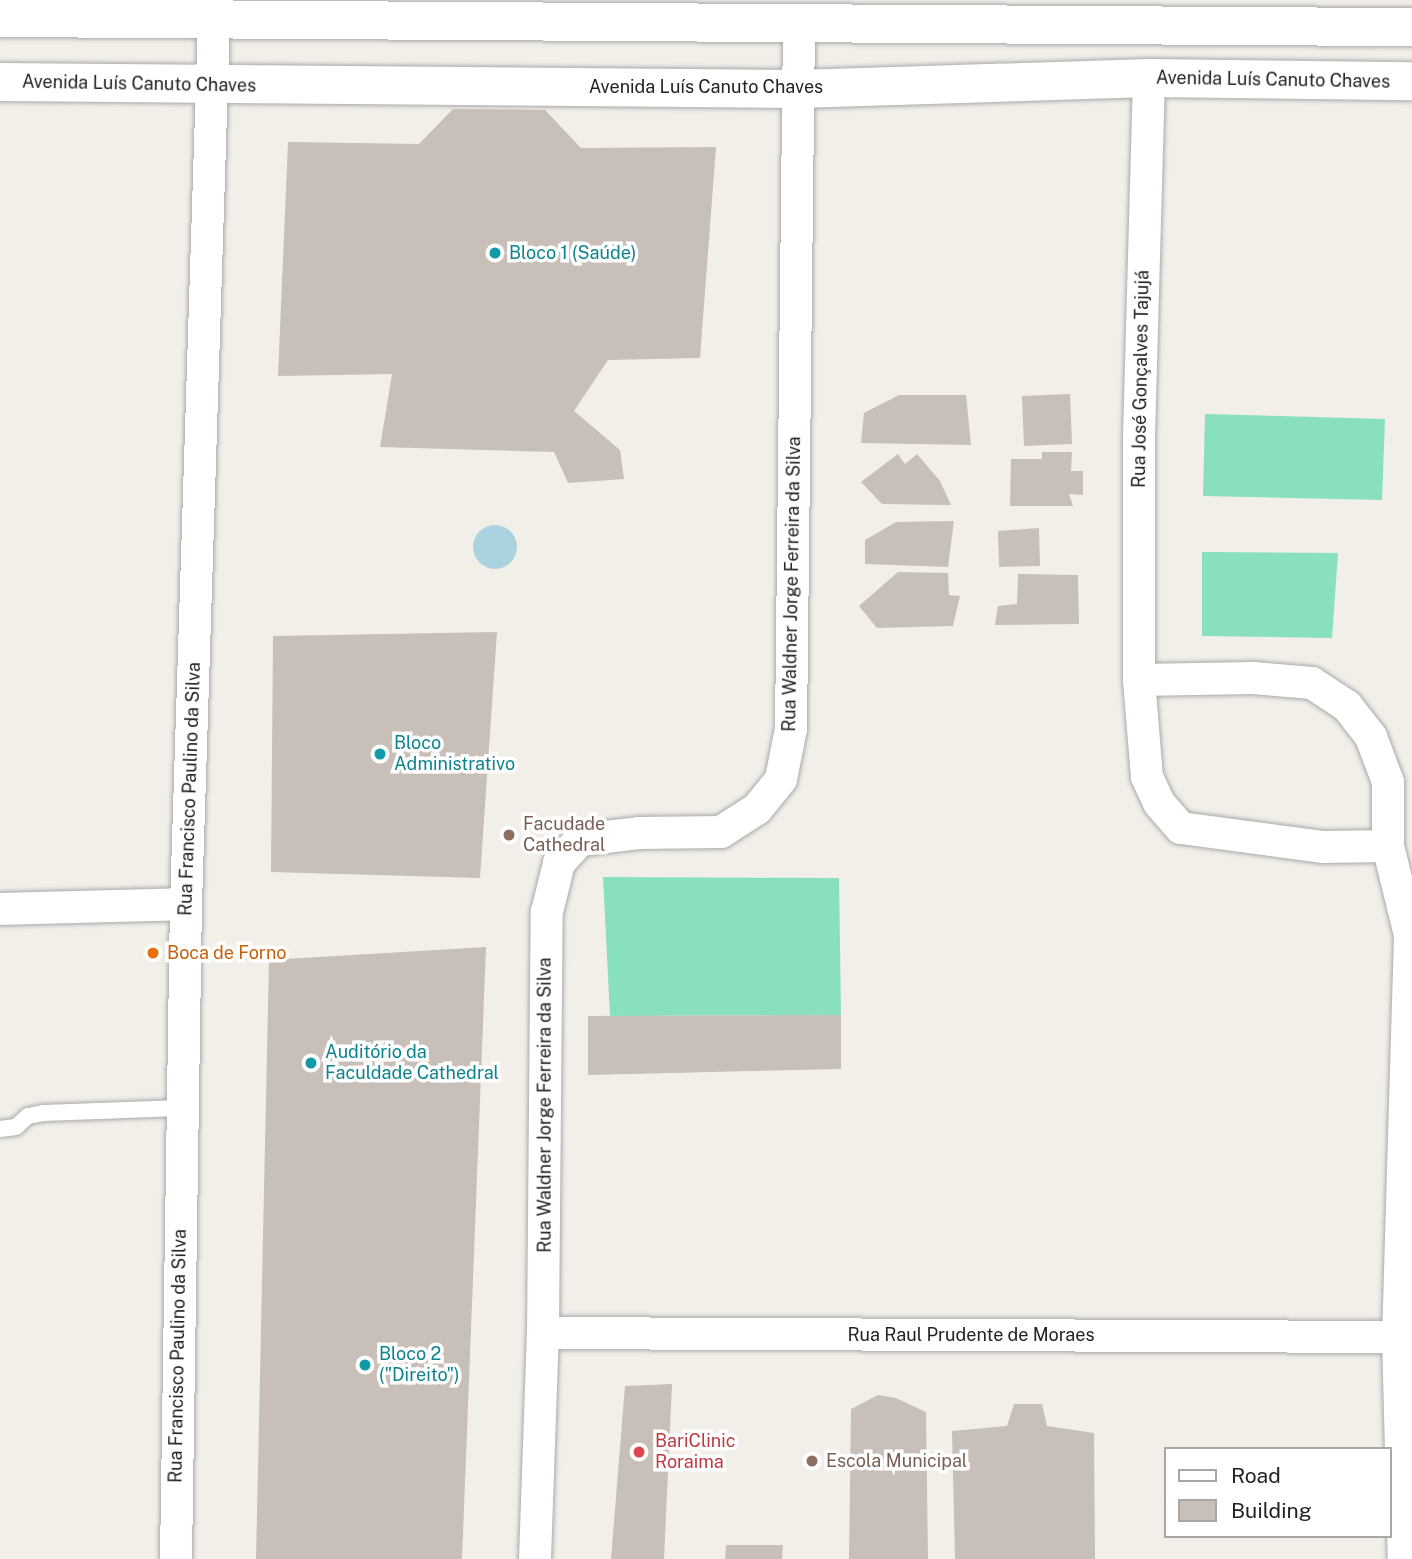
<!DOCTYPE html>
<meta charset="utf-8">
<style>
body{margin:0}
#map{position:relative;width:1412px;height:1559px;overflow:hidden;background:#f2efe9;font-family:"Public Sans",sans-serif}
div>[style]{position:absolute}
.pitch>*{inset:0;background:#88e0be}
.water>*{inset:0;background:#aad3df}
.round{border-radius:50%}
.building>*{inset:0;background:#c7bfb8}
.roads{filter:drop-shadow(0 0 2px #a9a9a9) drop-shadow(0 0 2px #a9a9a9)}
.service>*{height:16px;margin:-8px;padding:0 8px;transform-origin:8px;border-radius:8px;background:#fff}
.minor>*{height:32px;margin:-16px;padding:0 16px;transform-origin:16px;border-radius:16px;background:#fff}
.tertiary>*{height:38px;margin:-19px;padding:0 19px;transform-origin:19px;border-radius:19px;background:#fff}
.dots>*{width:19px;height:19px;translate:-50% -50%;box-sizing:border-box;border:4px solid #fff;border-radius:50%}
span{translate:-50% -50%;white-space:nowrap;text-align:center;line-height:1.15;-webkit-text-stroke:7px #fff;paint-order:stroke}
.street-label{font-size:18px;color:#222}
.culture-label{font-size:18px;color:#0d838f}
.left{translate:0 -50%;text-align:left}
.education-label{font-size:18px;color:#785e54}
.food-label{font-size:18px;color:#c56008}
.health-label{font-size:18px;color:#be3a42}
.legend{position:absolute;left:1164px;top:1447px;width:228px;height:91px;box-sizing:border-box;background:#fff;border:2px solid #a7a7a7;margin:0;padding:9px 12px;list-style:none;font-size:21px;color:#222}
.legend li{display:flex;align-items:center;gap:14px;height:35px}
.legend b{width:35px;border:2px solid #a7a7a7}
</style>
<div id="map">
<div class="pitch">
<div style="clip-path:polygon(1205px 414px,1385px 419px,1382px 500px,1203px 496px)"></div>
<div style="clip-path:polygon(1202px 552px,1338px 553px,1332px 638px,1202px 636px)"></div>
<div style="clip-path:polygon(603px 877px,839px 878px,841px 1015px,610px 1016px)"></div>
</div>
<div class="water">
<div class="round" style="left:473px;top:525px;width:44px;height:44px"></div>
</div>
<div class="building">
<div style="clip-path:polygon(453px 109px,545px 110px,581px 148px,716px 147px,700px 358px,608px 360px,574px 411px,620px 450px,624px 479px,568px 483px,554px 452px,380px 447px,392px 374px,278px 376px,288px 142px,419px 144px)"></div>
<div style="clip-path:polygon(1070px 394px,1072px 444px,1024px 446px,1022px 396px)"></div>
<div style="clip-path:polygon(899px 395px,966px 395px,971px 445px,861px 443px,864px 413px)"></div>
<div style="clip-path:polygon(1042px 452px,1072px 452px,1071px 471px,1083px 471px,1083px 495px,1069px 494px,1073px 506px,1010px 506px,1011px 459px,1042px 459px)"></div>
<div style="clip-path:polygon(898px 454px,905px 464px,917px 454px,940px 481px,951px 505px,882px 504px,861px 482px)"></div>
<div style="clip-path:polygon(954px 521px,948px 567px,865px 564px,865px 540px,896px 522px)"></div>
<div style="clip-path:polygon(1039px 528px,1040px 566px,999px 567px,998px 531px)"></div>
<div style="clip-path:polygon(898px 572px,948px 573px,949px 595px,960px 596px,953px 626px,877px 628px,859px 606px)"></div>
<div style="clip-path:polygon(1018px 574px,1078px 575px,1079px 624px,995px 625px,998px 606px,1017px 604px)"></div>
<div style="clip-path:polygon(497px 632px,480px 878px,271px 872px,273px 636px)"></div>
<div style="clip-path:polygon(486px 947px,462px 1559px,256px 1559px,269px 960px)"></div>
<div style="clip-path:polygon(841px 1015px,841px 1069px,588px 1075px,588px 1016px)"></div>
<div style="clip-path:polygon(672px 1384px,664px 1559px,611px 1559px,625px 1386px)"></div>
<div style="clip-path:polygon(878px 1395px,896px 1398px,926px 1412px,928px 1559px,849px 1559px,851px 1409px)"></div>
<div style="clip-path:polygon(1014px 1404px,1042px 1404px,1047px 1426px,1094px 1433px,1095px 1559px,955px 1559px,952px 1431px,1007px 1426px)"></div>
<div style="clip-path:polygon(726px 1545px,783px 1545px,782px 1559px,725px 1559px)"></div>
</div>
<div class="roads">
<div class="service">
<div style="left:0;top:1129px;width:16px;rotate:-7deg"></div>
<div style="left:16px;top:1127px;width:16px;rotate:-43deg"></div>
<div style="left:28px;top:1116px;width:15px;rotate:-11deg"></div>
<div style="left:43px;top:1113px;width:138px;rotate:-2.1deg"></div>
</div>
<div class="minor">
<div style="left:1149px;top:78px;width:361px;rotate:91.6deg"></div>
<div style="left:1139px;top:439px;width:241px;rotate:90deg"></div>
<div style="left:1139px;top:680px;width:97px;rotate:85.3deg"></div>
<div style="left:1147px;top:777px;width:29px;rotate:65deg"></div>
<div style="left:1159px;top:803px;width:33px;rotate:49deg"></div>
<div style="left:1181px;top:828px;width:144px;rotate:7.6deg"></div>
<div style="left:1324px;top:847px;width:64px;rotate:-0.9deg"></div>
<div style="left:1139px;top:680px;width:114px;rotate:-1deg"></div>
<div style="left:1253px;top:678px;width:59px;rotate:4.8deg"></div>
<div style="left:1312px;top:683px;width:42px;rotate:33.3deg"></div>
<div style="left:1347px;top:706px;width:39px;rotate:52deg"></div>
<div style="left:1371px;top:737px;width:48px;rotate:69.3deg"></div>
<div style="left:1388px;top:782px;width:64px;rotate:90deg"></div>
<div style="left:1388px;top:846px;width:92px;rotate:76.1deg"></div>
<div style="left:1410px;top:935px;width:402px;rotate:91.7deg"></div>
<div style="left:1398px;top:1337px;width:222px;rotate:88.5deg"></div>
<div style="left:0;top:909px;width:186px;rotate:-1.5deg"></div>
<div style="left:543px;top:1333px;width:855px;rotate:0.27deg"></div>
<div style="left:176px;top:1559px;width:655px;rotate:-89.13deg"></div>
<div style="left:186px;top:904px;width:884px;rotate:-88.19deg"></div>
<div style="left:535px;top:1559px;width:226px;rotate:-88deg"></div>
<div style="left:543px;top:1333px;width:421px;rotate:-89.5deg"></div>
<div style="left:547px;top:912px;width:50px;rotate:-76.2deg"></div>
<div style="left:559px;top:863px;width:31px;rotate:-48deg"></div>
<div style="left:580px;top:840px;width:59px;rotate:-6.8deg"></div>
<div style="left:639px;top:833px;width:82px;rotate:-0.7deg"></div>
<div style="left:721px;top:832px;width:43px;rotate:-32.6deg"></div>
<div style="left:757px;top:809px;width:38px;rotate:-51deg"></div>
<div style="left:781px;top:779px;width:51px;rotate:-78.7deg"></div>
<div style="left:791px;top:729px;width:704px;rotate:-89.35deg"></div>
</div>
<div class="tertiary">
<div style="left:0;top:18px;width:1412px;rotate:0.37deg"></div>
<div style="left:0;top:82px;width:799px;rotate:0.5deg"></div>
<div style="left:799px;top:89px;width:350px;rotate:-1.8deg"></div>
<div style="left:1149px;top:78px;width:263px;rotate:0.7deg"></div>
</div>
</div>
<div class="dots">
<div style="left:495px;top:253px;background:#0f9aa8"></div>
<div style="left:380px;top:754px;background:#0f9aa8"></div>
<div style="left:509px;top:835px;background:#8d6e63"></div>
<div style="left:153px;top:953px;background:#e8710a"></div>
<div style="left:311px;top:1063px;background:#0f9aa8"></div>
<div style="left:365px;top:1365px;background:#0f9aa8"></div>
<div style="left:639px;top:1452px;background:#e0444e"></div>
<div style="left:812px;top:1461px;background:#8d6e63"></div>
</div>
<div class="street-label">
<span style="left:1273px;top:80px;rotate:1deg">Avenida Luís Canuto Chaves</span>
<span style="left:139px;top:84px;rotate:1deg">Avenida Luís Canuto Chaves</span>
<span style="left:706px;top:87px">Avenida Luís Canuto Chaves</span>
<span style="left:1141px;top:379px;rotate:-89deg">Rua José Gonçalves Tajujá</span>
<span style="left:792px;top:584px;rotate:-89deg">Rua Waldner Jorge Ferreira da Silva</span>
<span style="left:190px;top:789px;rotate:-88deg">Rua Francisco Paulino da Silva</span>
<span style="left:545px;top:1105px;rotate:-90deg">Rua Waldner Jorge Ferreira da Silva</span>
<span style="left:971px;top:1335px">Rua Raul Prudente de Moraes</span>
<span style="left:178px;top:1356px;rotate:-89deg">Rua Francisco Paulino da Silva</span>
</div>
<div class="culture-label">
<span class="left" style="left:509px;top:253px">Bloco 1 (Saúde)</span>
<span class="left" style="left:394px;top:754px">Bloco<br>Administrativo</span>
<span class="left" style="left:325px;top:1063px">Auditório da<br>Faculdade Cathedral</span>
<span class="left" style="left:379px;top:1365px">Bloco 2<br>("Direito")</span>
</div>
<div class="education-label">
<span class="left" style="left:523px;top:835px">Facudade<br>Cathedral</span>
<span class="left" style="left:826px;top:1461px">Escola Municipal</span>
</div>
<div class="food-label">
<span class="left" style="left:167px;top:953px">Boca de Forno</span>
</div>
<div class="health-label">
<span class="left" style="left:655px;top:1452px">BariClinic<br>Roraima</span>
</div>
<ul class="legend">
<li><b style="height:9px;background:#fff"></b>Road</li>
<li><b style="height:19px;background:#c7bfb8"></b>Building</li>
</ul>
</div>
